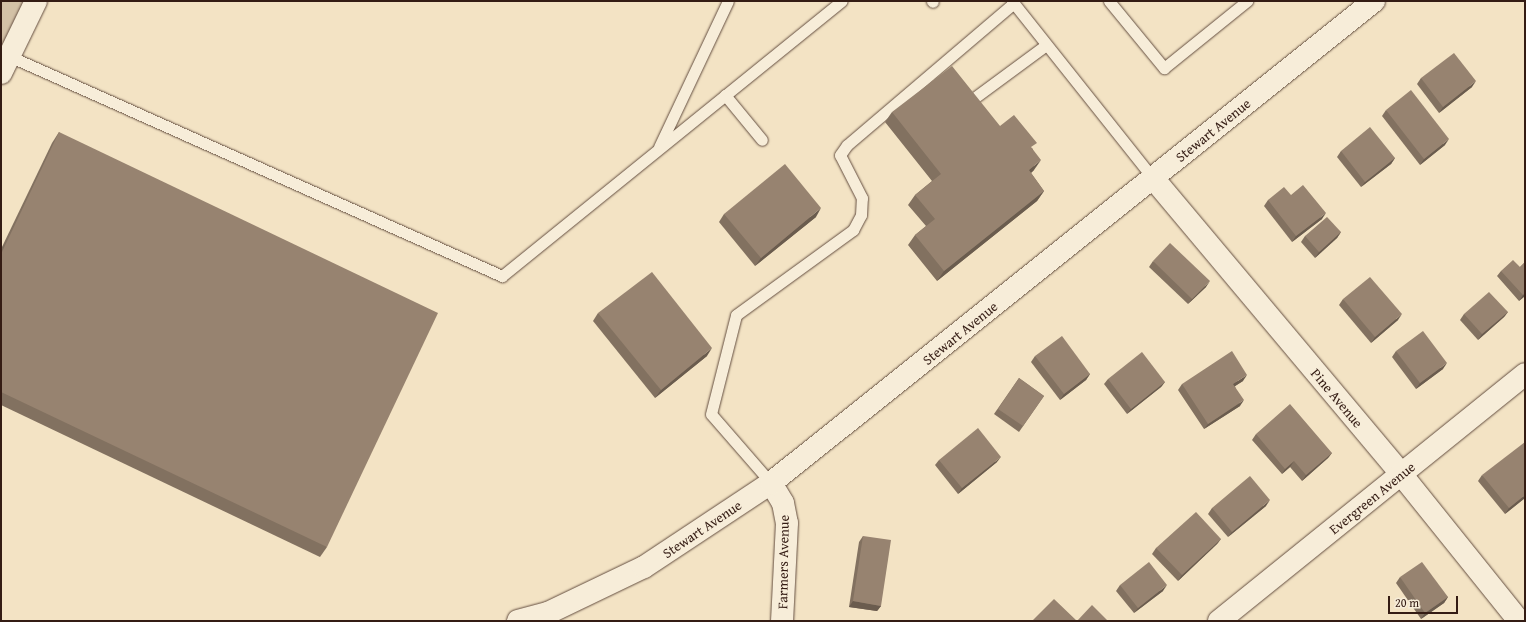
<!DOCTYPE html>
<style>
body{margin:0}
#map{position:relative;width:1526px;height:622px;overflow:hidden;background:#f3e3c4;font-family:"Gentium Book Plus",serif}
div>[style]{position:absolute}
.green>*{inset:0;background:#d3c1a6}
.roads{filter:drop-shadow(0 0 1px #644e40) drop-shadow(0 0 1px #644e40)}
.service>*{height:11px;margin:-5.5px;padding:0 5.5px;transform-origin:5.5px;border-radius:5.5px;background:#f7edd9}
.minor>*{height:22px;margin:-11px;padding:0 11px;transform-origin:11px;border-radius:11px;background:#f7edd9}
.tertiary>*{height:22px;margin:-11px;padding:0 11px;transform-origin:11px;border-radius:11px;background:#f7edd9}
.secondary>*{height:22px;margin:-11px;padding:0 11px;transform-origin:11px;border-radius:11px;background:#f7edd9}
.wall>*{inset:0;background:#827160}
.shaded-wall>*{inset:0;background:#6a5c4e}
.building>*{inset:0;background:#978370}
span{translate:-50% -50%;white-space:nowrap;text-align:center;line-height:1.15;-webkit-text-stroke:3.5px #f7edd9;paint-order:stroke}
.street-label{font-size:14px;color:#341c14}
.frame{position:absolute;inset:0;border:2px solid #341c14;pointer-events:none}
.scale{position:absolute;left:1388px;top:596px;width:70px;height:18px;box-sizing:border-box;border:2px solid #341c14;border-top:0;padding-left:5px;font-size:12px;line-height:14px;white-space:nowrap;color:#341c14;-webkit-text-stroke:3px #f7edd9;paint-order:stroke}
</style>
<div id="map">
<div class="green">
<div style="clip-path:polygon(1px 1px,24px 1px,1px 48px)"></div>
</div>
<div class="roads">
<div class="service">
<div style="left:932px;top:1px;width:1px;rotate:45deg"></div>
<div style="left:1012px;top:1px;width:226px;rotate:51.5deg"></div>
<div style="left:1109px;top:1px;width:87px;rotate:50.6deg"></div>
<div style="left:1164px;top:68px;width:107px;rotate:-38.9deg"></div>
<div style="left:9px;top:56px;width:540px;rotate:24.05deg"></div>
<div style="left:502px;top:276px;width:437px;rotate:-39deg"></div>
<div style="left:725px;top:95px;width:58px;rotate:50.6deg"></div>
<div style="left:966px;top:104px;width:99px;rotate:-36.4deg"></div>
<div style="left:659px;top:147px;width:161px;rotate:-64.7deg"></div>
<div style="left:771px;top:483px;width:91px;rotate:-131deg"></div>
<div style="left:711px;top:414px;width:102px;rotate:-75.8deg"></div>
<div style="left:736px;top:315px;width:145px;rotate:-36deg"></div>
<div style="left:853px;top:230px;width:17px;rotate:-62deg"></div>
<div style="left:861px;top:215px;width:17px;rotate:-87deg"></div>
<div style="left:862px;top:198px;width:48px;rotate:-117.1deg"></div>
<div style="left:840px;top:155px;width:12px;rotate:-55deg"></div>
<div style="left:847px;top:145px;width:219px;rotate:-40.4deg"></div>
</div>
<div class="minor">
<div style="left:1153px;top:178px;width:386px;rotate:50deg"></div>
<div style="left:1401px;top:474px;width:189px;rotate:51.2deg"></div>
<div style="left:1219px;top:621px;width:393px;rotate:-38.9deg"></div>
</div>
<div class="tertiary">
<div style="left:1px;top:73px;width:80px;rotate:-64.1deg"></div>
<div style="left:771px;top:483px;width:23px;rotate:59deg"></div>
<div style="left:783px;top:503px;width:20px;rotate:79deg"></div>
<div style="left:787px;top:523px;width:98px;rotate:92.9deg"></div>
</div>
<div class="secondary">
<div style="left:518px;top:621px;width:31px;rotate:-15deg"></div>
<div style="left:548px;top:613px;width:106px;rotate:-25.6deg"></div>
<div style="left:644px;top:567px;width:152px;rotate:-33.5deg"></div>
<div style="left:771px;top:483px;width:772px;rotate:-38.64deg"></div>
</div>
</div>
<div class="wall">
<div style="clip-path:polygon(1421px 78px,1472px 87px,1439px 113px,1417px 84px)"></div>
<div style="clip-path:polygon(1386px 110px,1445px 145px,1420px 165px,1382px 116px)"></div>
<div style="clip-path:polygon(892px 112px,1000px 126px,1033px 149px,1034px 170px,1031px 173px,1044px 191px,1037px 201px,937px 281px,908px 245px,915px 235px,926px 226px,908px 205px,915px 195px,932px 181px,885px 122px)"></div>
<div style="clip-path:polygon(59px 132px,327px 547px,320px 557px,1px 405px,1px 249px,52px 143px)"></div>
<div style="clip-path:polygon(1341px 151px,1395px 158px,1391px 164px,1361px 187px,1337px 157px)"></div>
<div style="clip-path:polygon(1291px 195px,1322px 219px,1292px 242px,1264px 206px,1268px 200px)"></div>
<div style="clip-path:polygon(724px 214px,816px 217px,755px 266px,719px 222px)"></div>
<div style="clip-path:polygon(1341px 232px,1337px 238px,1315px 258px,1301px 242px,1305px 236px)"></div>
<div style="clip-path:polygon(1153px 261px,1206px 287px,1188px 304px,1149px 267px)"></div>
<div style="clip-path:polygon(1525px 262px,1525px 296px,1519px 301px,1497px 276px,1501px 271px,1520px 267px)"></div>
<div style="clip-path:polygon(1343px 299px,1398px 320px,1371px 343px,1339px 305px)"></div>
<div style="clip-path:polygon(1508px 312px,1504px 317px,1478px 340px,1460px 320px,1464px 314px)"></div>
<div style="clip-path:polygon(598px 313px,707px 356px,655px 398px,593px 321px)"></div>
<div style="clip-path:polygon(1396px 351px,1443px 369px,1416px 389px,1392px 357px)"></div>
<div style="clip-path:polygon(1035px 356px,1090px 374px,1086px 380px,1060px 400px,1031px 362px)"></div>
<div style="clip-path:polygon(1019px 378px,1044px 396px,1019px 432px,994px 414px)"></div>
<div style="clip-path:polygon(1108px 379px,1165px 382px,1161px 387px,1127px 414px,1104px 384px)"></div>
<div style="clip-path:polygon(1243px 381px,1235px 386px,1240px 406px,1204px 429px,1178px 390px,1182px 384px)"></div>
<div style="clip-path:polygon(1256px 434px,1332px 453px,1328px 458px,1302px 481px,1290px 467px,1282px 474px,1252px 440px)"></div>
<div style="clip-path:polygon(939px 460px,997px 462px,958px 494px,935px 465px)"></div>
<div style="clip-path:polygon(1482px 475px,1525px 498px,1505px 514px,1478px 481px)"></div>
<div style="clip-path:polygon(1266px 506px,1228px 537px,1208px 514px,1212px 508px)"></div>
<div style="clip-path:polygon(863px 536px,881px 606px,877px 611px,849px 607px,859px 542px)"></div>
<div style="clip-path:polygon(1221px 539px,1217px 544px,1178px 581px,1152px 554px,1156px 548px)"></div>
<div style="clip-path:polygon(1400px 577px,1448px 597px,1444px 603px,1421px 619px,1396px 583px)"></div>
<div style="clip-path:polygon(1120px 585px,1163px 591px,1134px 613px,1116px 591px)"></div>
</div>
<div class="shaded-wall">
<div style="clip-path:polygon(1476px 81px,1472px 87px,1439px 113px,1443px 107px)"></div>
<div style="clip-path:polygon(1449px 139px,1445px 145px,1420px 165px,1424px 159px)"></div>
<div style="clip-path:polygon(1395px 158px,1391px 164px,1361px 187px,1365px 182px)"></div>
<div style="clip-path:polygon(1041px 160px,1034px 170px,1022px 181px,1029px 170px)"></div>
<div style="clip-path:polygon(1044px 191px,1037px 201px,937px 281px,944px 271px)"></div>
<div style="clip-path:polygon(821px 208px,816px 217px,755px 266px,761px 258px)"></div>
<div style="clip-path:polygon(1326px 213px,1322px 219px,1292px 242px,1296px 236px)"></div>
<div style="clip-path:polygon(1341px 232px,1337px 238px,1315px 258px,1319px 252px)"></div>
<div style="clip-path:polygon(1210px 281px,1206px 287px,1188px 304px,1192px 299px)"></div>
<div style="clip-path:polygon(1525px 293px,1525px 296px,1519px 301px,1523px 295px)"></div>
<div style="clip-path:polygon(1508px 312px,1504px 317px,1478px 340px,1482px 334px)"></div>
<div style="clip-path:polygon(1402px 314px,1398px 320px,1371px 343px,1375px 337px)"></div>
<div style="clip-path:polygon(712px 348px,707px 356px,655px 398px,661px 390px)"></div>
<div style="clip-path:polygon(1447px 363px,1443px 369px,1416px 389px,1420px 383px)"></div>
<div style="clip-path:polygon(1090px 374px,1086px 380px,1060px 400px,1064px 394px)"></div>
<div style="clip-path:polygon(1247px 375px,1243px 381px,1229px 390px,1233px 384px)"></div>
<div style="clip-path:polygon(1165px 382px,1161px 387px,1127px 414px,1131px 409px)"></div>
<div style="clip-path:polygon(1244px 400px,1240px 406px,1204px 429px,1208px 424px)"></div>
<div style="clip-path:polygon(1332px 453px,1328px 458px,1302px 481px,1306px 475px)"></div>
<div style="clip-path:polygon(1001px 457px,997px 462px,958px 494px,962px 488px)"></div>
<div style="clip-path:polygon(1294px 461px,1290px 467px,1282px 474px,1285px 469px)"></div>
<div style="clip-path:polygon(1525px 495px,1525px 498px,1505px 514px,1509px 508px)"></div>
<div style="clip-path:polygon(1270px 500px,1266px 506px,1228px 537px,1232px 532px)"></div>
<div style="clip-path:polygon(1221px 539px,1217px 544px,1178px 581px,1182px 575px)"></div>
<div style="clip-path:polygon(1167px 585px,1163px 591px,1134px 613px,1138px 608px)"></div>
<div style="clip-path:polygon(1448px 597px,1444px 603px,1421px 619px,1425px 613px)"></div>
<div style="clip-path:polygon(853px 601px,881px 606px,877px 611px,849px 607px)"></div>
</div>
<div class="building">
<div style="clip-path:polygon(1454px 53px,1476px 81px,1443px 107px,1421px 78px)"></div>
<div style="clip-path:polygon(952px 66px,1000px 126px,1014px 115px,1037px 143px,1031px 147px,1041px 160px,1029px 170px,1044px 191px,944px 271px,915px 235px,935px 219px,915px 195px,941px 174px,892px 112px)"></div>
<div style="clip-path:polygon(1411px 90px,1449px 139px,1424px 159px,1386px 110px)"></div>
<div style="clip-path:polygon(1370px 127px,1395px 158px,1365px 182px,1341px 151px)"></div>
<div style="clip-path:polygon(59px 132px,438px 313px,327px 547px,1px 392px,1px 254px)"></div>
<div style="clip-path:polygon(785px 164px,821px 208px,761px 258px,724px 214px)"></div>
<div style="clip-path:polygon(1303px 185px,1326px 213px,1296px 236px,1268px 200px,1284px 187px,1291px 195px)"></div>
<div style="clip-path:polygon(1327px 217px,1341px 232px,1319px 252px,1305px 236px)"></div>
<div style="clip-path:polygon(1170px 243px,1210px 281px,1192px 299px,1153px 261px)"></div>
<div style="clip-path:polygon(1513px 260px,1520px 267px,1525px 262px,1525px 293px,1523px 295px,1501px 271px)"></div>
<div style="clip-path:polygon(652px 272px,712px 348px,661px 390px,598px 313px)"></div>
<div style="clip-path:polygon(1370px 277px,1402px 314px,1375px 337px,1343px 299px)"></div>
<div style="clip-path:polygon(1489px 292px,1508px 312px,1482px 334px,1464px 314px)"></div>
<div style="clip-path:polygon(1423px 331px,1447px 363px,1420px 383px,1396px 351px)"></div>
<div style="clip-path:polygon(1062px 336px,1090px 374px,1064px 394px,1035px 356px)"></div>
<div style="clip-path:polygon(1232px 351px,1247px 375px,1233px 384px,1244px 400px,1208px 424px,1182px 384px)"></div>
<div style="clip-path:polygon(1142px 352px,1165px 382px,1131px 409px,1108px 379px)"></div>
<div style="clip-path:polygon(1019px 378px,1044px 396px,1023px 426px,998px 409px)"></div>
<div style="clip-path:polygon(1290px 404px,1332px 453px,1306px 475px,1294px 461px,1285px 469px,1256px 434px)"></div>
<div style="clip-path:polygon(978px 428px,1001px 457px,962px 488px,939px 460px)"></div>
<div style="clip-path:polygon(1525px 442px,1525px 495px,1509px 508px,1482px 475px)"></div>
<div style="clip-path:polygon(1250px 476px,1270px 500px,1232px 532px,1212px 508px)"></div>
<div style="clip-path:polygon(1196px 512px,1221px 539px,1182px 575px,1156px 548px)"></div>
<div style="clip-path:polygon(863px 536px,891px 540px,881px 606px,853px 601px)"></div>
<div style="clip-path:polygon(1149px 562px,1167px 585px,1138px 608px,1120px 585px)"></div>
<div style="clip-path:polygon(1422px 562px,1448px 597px,1425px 613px,1400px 577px)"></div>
<div style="clip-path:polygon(1054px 599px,1077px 621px,1092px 605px,1108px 621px,1032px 621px)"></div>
</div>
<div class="street-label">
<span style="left:1213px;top:130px;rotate:-39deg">Stewart Avenue</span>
<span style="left:960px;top:333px;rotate:-39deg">Stewart Avenue</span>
<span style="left:1337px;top:398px;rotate:50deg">Pine Avenue</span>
<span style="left:1372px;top:498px;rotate:-39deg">Evergreen Avenue</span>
<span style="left:702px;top:529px;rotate:-34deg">Stewart Avenue</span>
<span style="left:783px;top:562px;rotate:-89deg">Farmers Avenue</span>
</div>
<div class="frame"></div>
<div class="scale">20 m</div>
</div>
